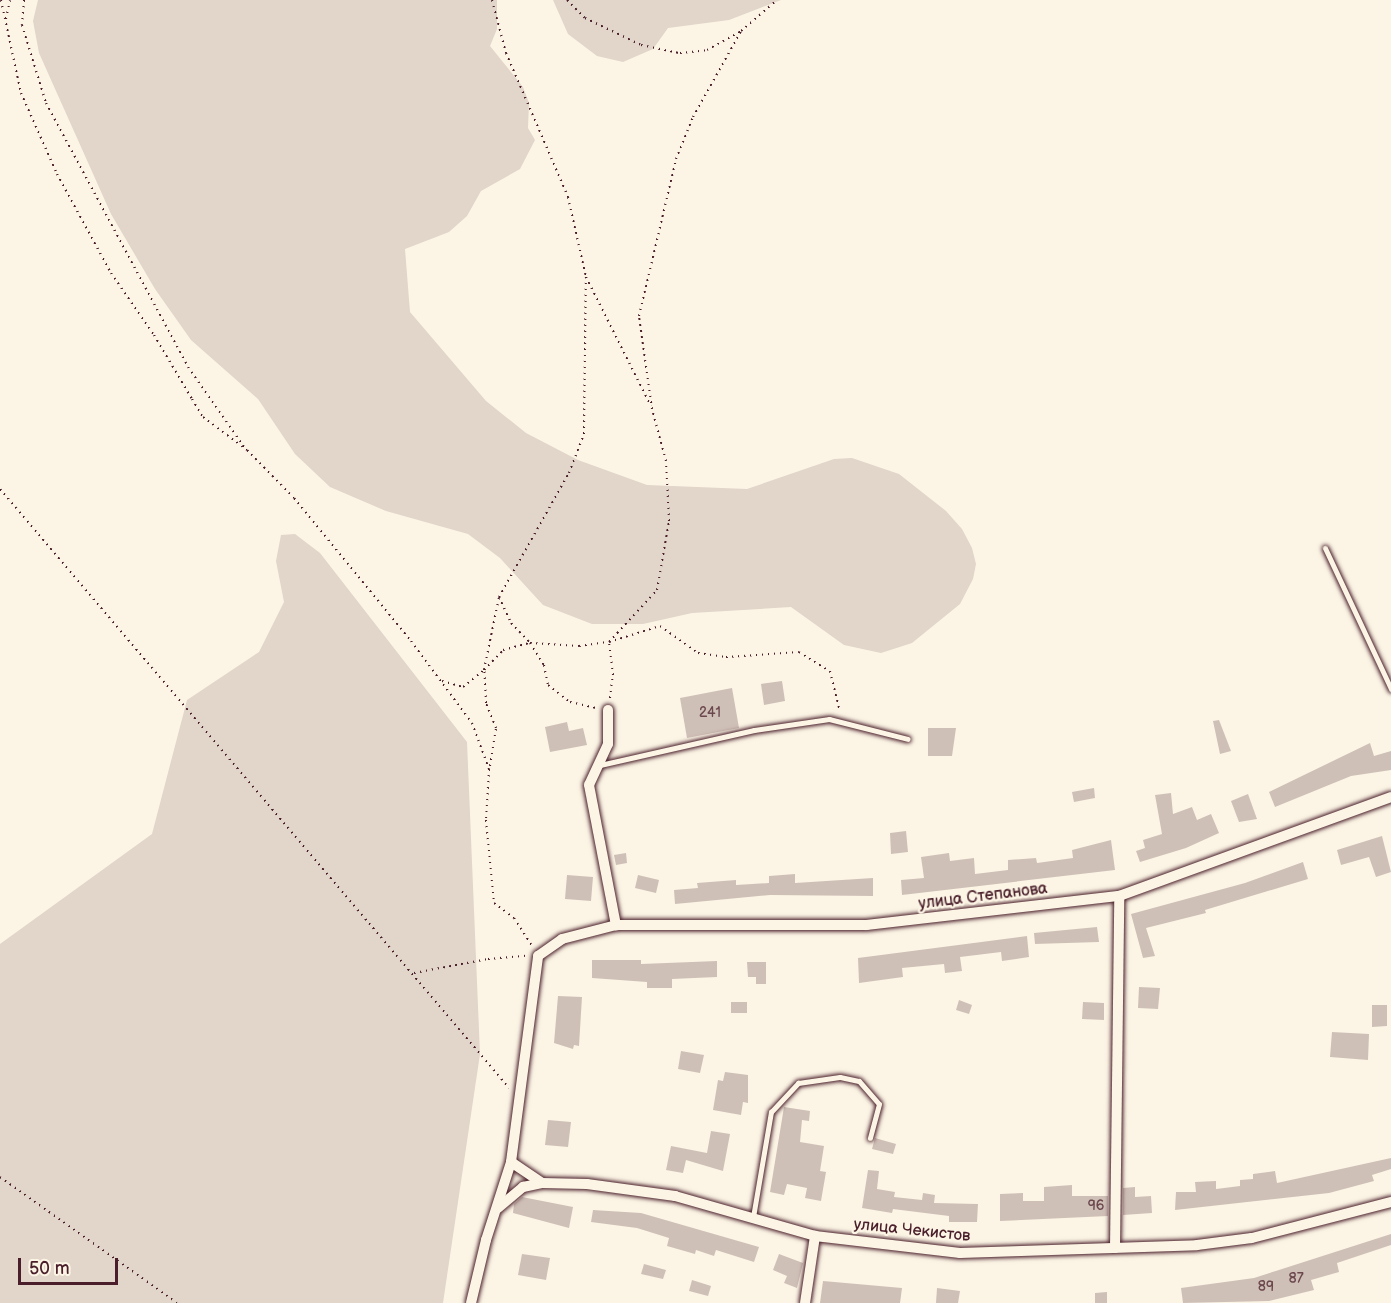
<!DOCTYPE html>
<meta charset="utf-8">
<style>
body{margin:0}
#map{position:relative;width:1391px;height:1303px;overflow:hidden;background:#fcf5e5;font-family:"Balsamiq Sans",sans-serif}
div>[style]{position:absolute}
.green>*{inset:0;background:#e2d5ca}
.building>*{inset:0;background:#cfc0b7}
.path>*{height:2px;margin-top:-1px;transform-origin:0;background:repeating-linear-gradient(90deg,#4a1f2b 0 1.5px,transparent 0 6px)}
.roads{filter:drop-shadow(0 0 2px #4a1f2b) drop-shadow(0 0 2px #4a1f2b)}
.lane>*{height:5px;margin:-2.5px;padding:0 2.5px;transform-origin:2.5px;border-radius:2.5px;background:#fcf5e5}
.street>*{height:10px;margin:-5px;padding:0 5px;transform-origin:5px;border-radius:5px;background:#fcf5e5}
span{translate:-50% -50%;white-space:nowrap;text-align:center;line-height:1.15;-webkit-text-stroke:4.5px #fcf5e5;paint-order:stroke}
.number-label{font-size:14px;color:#6b474e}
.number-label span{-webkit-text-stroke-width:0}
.street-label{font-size:16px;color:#4a1f2b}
.scale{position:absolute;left:18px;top:1258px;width:100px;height:27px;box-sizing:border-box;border:3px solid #4a1f2b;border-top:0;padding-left:8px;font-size:18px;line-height:21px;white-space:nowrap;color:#4a1f2b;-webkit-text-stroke:4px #fcf5e5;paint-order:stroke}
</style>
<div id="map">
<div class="green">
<div style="clip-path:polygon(38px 0,497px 0,497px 29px,490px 46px,523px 87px,529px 103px,528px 128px,535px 140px,520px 169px,481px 191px,467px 216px,449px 232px,405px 249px,410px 312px,486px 401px,526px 433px,578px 460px,647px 485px,747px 489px,834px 459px,852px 458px,899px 474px,946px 511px,962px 529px,972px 548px,976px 564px,973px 579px,960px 604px,912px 643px,881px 653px,844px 645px,791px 607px,692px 613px,643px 624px,592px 624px,543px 605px,500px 558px,468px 534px,386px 511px,330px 487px,295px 454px,258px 399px,191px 340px,155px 289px,111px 214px,39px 53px,33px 21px)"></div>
<div style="clip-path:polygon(553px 0,781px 0,729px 20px,668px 28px,653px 49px,623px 62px,597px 56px,568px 34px)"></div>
<div style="clip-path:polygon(295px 534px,320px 553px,467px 742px,480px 1054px,443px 1303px,0 1303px,0 944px,152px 834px,187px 700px,259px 652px,284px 602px,276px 561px,281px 535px)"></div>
</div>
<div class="building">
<div style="clip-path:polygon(782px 681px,785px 701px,764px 705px,761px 684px)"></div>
<div style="clip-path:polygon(732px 688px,739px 728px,687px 738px,680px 698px)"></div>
<div style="clip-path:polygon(1219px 720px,1231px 751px,1220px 754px,1213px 721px)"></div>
<div style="clip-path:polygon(567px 722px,569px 731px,583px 728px,587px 745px,550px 752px,545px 727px)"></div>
<div style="clip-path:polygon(928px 728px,956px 728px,952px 756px,928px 756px)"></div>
<div style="clip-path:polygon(1370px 743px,1374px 756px,1391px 751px,1391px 770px,1351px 776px,1275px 807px,1269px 792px)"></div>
<div style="clip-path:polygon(1094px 788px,1095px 798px,1074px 802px,1072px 792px)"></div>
<div style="clip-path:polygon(1171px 793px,1173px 814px,1192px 807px,1197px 820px,1211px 814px,1219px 833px,1186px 848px,1140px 862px,1136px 851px,1145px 848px,1143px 840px,1162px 834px,1155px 795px)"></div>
<div style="clip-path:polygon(1248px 794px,1257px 819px,1239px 822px,1231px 801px)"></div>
<div style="clip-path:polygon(906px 831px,908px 852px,891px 854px,890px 833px)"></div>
<div style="clip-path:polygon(1382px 836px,1391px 872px,1376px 877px,1369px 857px,1341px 865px,1337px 850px)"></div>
<div style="clip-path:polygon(1111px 840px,1115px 870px,902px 895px,901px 880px,924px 878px,921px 857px,949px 853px,950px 861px,974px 858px,975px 874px,1008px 870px,1008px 860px,1036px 858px,1037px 863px,1073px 858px,1072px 850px)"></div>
<div style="clip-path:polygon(626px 853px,627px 863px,616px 865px,614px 855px)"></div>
<div style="clip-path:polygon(1303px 862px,1308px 879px,1205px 910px,1206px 913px,1146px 928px,1155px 956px,1143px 958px,1131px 914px,1245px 883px)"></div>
<div style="clip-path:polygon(795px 874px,795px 883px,873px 878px,873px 896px,770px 895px,675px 904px,674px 890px,698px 888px,697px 883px,736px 880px,736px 885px,769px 883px,769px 876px)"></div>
<div style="clip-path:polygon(567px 875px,593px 877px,591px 901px,565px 899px)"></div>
<div style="clip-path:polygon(638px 875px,659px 880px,656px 893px,635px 888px)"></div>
<div style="clip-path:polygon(1097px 927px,1099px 942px,1035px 944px,1034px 933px)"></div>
<div style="clip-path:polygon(1027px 936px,1029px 957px,1002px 961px,1001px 952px,960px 957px,962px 971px,945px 973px,944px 964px,902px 968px,903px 977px,859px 983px,858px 958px)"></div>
<div style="clip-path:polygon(592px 960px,641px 960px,641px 964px,717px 961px,717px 977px,672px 979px,672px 988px,647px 988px,647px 982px,592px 978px)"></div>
<div style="clip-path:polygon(747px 962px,766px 962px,766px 984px,756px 984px,756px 977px,748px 977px)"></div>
<div style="clip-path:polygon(1139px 987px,1160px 988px,1158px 1009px,1138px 1008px)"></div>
<div style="clip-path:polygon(558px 996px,582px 997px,579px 1046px,574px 1045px,573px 1049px,554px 1043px)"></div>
<div style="clip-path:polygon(959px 1000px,972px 1005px,969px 1014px,956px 1010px)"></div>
<div style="clip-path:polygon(731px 1002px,747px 1002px,747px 1013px,731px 1013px)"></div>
<div style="clip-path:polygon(1083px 1002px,1104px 1003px,1104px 1020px,1082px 1019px)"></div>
<div style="clip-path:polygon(1372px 1005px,1387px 1005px,1387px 1026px,1372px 1027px)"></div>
<div style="clip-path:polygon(1332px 1032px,1369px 1034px,1368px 1060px,1330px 1057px)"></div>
<div style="clip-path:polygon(681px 1051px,704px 1055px,700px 1073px,678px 1069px)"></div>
<div style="clip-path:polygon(725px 1072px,748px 1075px,748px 1103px,743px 1102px,741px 1115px,713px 1110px,718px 1080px,723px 1081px)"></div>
<div style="clip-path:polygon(784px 1107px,810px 1111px,809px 1121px,802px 1120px,800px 1142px,824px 1146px,820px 1171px,826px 1172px,821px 1201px,805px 1198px,807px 1188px,787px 1184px,784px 1195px,770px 1192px)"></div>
<div style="clip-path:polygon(548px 1120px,571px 1122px,568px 1147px,545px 1145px)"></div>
<div style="clip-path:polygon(711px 1131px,730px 1134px,723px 1171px,686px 1160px,683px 1173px,666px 1170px,671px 1146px,707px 1153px)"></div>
<div style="clip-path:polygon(875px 1138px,896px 1144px,893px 1154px,872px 1149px)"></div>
<div style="clip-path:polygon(1391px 1158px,1391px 1169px,1372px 1175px,1374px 1181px,1329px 1193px,1175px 1210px,1176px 1192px,1196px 1192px,1195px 1182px,1216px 1181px,1216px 1189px,1240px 1186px,1240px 1180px,1253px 1179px,1253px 1174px,1275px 1171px,1277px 1183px)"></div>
<div style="clip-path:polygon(868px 1170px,879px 1171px,877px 1189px,895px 1192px,894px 1197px,922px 1200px,923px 1193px,935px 1195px,934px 1203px,978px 1204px,977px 1222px,949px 1222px,949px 1216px,893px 1209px,892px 1213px,862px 1208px)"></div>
<div style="clip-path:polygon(1072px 1185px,1072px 1196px,1108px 1196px,1108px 1216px,1000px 1221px,1000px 1194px,1023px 1193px,1023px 1201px,1044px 1201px,1044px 1187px)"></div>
<div style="clip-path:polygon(1135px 1187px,1135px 1197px,1151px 1196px,1152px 1213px,1123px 1215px,1123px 1188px)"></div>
<div style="clip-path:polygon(522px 1197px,573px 1207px,569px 1228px,513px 1213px,514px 1204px)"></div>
<div style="clip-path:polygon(593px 1210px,641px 1213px,759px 1247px,754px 1262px,716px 1250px,714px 1256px,696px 1250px,695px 1254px,667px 1246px,669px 1238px,637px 1228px,591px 1222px)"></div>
<div style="clip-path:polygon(1391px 1234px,1391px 1245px,1337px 1263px,1339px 1272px,1311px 1280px,1314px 1290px,1269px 1301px,1183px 1303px,1181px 1288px,1254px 1278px)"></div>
<div style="clip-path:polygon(522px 1254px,550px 1258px,546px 1280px,518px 1275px)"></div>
<div style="clip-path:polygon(779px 1254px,803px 1263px,797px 1288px,784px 1283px,787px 1276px,773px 1270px)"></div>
<div style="clip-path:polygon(644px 1264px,666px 1270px,663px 1279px,641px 1274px)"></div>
<div style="clip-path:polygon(692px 1280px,711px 1286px,708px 1296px,689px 1291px)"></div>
<div style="clip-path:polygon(823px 1281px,902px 1288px,900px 1303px,820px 1303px)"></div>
<div style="clip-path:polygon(937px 1288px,960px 1291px,958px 1303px,936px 1303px)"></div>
<div style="clip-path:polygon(1107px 1292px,1107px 1303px,1095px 1303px,1095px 1293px)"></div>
</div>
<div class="path">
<div style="left:1px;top:0;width:95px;rotate:77.9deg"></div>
<div style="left:21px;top:93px;width:89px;rotate:66deg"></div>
<div style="left:57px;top:174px;width:113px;rotate:61.4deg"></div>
<div style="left:111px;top:273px;width:75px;rotate:55.3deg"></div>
<div style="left:154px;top:335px;width:74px;rotate:59.3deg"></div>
<div style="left:192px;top:399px;width:21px;rotate:59deg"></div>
<div style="left:203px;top:417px;width:55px;rotate:36.9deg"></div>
<div style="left:247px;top:450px;width:67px;rotate:45.6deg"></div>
<div style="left:294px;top:498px;width:185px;rotate:50.7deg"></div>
<div style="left:411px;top:641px;width:102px;rotate:53.4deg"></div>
<div style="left:472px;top:723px;width:49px;rotate:69.7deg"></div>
<div style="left:489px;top:769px;width:51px;rotate:93.4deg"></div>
<div style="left:486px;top:820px;width:83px;rotate:84.5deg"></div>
<div style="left:494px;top:903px;width:25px;rotate:37deg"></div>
<div style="left:514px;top:918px;width:33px;rotate:57deg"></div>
<div style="left:24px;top:0;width:25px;rotate:95deg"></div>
<div style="left:22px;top:25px;width:82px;rotate:72.9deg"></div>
<div style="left:46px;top:103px;width:300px;rotate:61.7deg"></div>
<div style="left:188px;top:367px;width:99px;rotate:54.9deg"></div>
<div style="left:492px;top:0;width:55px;rotate:75.2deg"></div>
<div style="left:506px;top:53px;width:157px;rotate:66.7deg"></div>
<div style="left:568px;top:197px;width:82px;rotate:77.3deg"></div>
<div style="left:586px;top:277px;width:144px;rotate:63.3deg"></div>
<div style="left:567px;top:0;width:25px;rotate:45deg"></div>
<div style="left:585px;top:18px;width:62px;rotate:25.7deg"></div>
<div style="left:641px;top:45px;width:40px;rotate:12deg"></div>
<div style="left:680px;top:53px;width:27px;rotate:-6deg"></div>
<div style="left:707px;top:50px;width:39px;rotate:-29deg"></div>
<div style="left:741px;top:31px;width:48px;rotate:-40.7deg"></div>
<div style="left:6px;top:19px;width:19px;rotate:-78deg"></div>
<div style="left:0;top:489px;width:786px;rotate:49.64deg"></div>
<div style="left:499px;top:597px;width:29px;rotate:65deg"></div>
<div style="left:511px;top:623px;width:28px;rotate:46deg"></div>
<div style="left:530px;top:643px;width:49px;rotate:3.5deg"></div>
<div style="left:579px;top:646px;width:30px;rotate:-8deg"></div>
<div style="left:609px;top:642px;width:71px;rotate:-47.3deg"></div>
<div style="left:657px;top:590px;width:70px;rotate:-80.1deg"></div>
<div style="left:669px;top:521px;width:60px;rotate:-92.9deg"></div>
<div style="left:666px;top:461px;width:54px;rotate:-105.1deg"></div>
<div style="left:652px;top:409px;width:94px;rotate:-98deg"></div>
<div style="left:639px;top:316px;width:161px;rotate:-76.7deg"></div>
<div style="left:676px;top:159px;width:45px;rotate:-68deg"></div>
<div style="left:693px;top:117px;width:98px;rotate:-60.8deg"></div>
<div style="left:442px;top:681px;width:22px;rotate:16deg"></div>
<div style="left:463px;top:687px;width:27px;rotate:-39deg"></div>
<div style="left:484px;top:670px;width:75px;rotate:-78.4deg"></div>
<div style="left:499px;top:597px;width:142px;rotate:-60.6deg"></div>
<div style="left:569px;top:473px;width:42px;rotate:-69deg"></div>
<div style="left:584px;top:434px;width:157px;rotate:-89.3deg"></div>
<div style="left:610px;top:698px;width:23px;rotate:-83deg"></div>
<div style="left:613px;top:675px;width:33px;rotate:-97deg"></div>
<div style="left:609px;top:642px;width:53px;rotate:-17.4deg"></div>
<div style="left:660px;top:626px;width:47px;rotate:35.4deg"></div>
<div style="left:698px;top:653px;width:28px;rotate:8deg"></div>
<div style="left:726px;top:657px;width:73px;rotate:-3.9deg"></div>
<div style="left:799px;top:652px;width:36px;rotate:32deg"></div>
<div style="left:830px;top:671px;width:42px;rotate:76.3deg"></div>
<div style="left:490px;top:766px;width:38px;rotate:-81deg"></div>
<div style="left:496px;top:728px;width:27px;rotate:-112deg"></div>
<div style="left:486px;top:703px;width:33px;rotate:-93deg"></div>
<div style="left:484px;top:670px;width:28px;rotate:-46deg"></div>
<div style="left:503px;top:650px;width:28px;rotate:-15deg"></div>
<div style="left:530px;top:643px;width:26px;rotate:58deg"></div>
<div style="left:544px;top:665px;width:20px;rotate:79deg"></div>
<div style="left:548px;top:685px;width:28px;rotate:38deg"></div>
<div style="left:570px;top:702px;width:28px;rotate:13deg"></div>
<div style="left:414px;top:973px;width:75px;rotate:-10.7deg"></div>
<div style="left:488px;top:959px;width:38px;rotate:-5deg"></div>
<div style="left:0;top:1177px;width:217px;rotate:35.4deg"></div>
</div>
<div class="roads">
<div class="lane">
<div style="left:1325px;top:548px;width:156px;rotate:64.9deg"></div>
<div style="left:600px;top:765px;width:158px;rotate:-12.8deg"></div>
<div style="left:754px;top:730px;width:76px;rotate:-8.3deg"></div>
<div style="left:829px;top:719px;width:81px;rotate:14.2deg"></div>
<div style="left:753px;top:1217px;width:107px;rotate:-80.3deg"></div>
<div style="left:771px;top:1112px;width:40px;rotate:-47deg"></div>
<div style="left:798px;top:1083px;width:42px;rotate:-8.1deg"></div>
<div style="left:840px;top:1077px;width:19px;rotate:12deg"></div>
<div style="left:859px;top:1081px;width:30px;rotate:49deg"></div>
<div style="left:879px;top:1104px;width:35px;rotate:105deg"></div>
</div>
<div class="street">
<div style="left:608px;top:710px;width:34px;rotate:90deg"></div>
<div style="left:608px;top:744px;width:45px;rotate:114.9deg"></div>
<div style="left:589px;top:785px;width:143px;rotate:79.1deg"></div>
<div style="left:511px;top:1162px;width:37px;rotate:34deg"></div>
<div style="left:542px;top:1183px;width:45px;rotate:1.3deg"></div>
<div style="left:587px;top:1184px;width:89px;rotate:7.8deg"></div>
<div style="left:675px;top:1196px;width:146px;rotate:15.9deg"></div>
<div style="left:815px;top:1236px;width:146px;rotate:6.7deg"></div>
<div style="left:960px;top:1253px;width:237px;rotate:-1.9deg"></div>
<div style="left:1197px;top:1245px;width:55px;rotate:-7.3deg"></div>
<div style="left:1252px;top:1238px;width:144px;rotate:-14.5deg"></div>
<div style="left:498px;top:1208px;width:33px;rotate:-40deg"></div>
<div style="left:523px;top:1187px;width:19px;rotate:-12deg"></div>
<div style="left:1115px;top:1248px;width:352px;rotate:-89.3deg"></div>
<div style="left:471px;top:1303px;width:65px;rotate:-76.6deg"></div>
<div style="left:486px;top:1240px;width:82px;rotate:-72.2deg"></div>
<div style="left:511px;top:1162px;width:208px;rotate:-82.5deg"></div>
<div style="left:538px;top:956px;width:29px;rotate:-35deg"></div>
<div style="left:562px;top:939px;width:56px;rotate:-14.5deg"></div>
<div style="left:616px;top:925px;width:251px"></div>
<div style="left:867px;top:925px;width:254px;rotate:-6.6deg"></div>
<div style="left:1119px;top:896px;width:289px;rotate:-20deg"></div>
<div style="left:805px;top:1303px;width:68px;rotate:-81.5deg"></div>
</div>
</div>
<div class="number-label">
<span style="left:710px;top:713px">241</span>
<span style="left:1096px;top:1206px">96</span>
<span style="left:1296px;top:1279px">87</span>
<span style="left:1266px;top:1287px">89</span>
</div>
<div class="street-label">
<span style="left:983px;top:897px;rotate:-7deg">улица Степанова</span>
<span style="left:912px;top:1231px;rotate:6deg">улица Чекистов</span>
</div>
<div class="scale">50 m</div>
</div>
